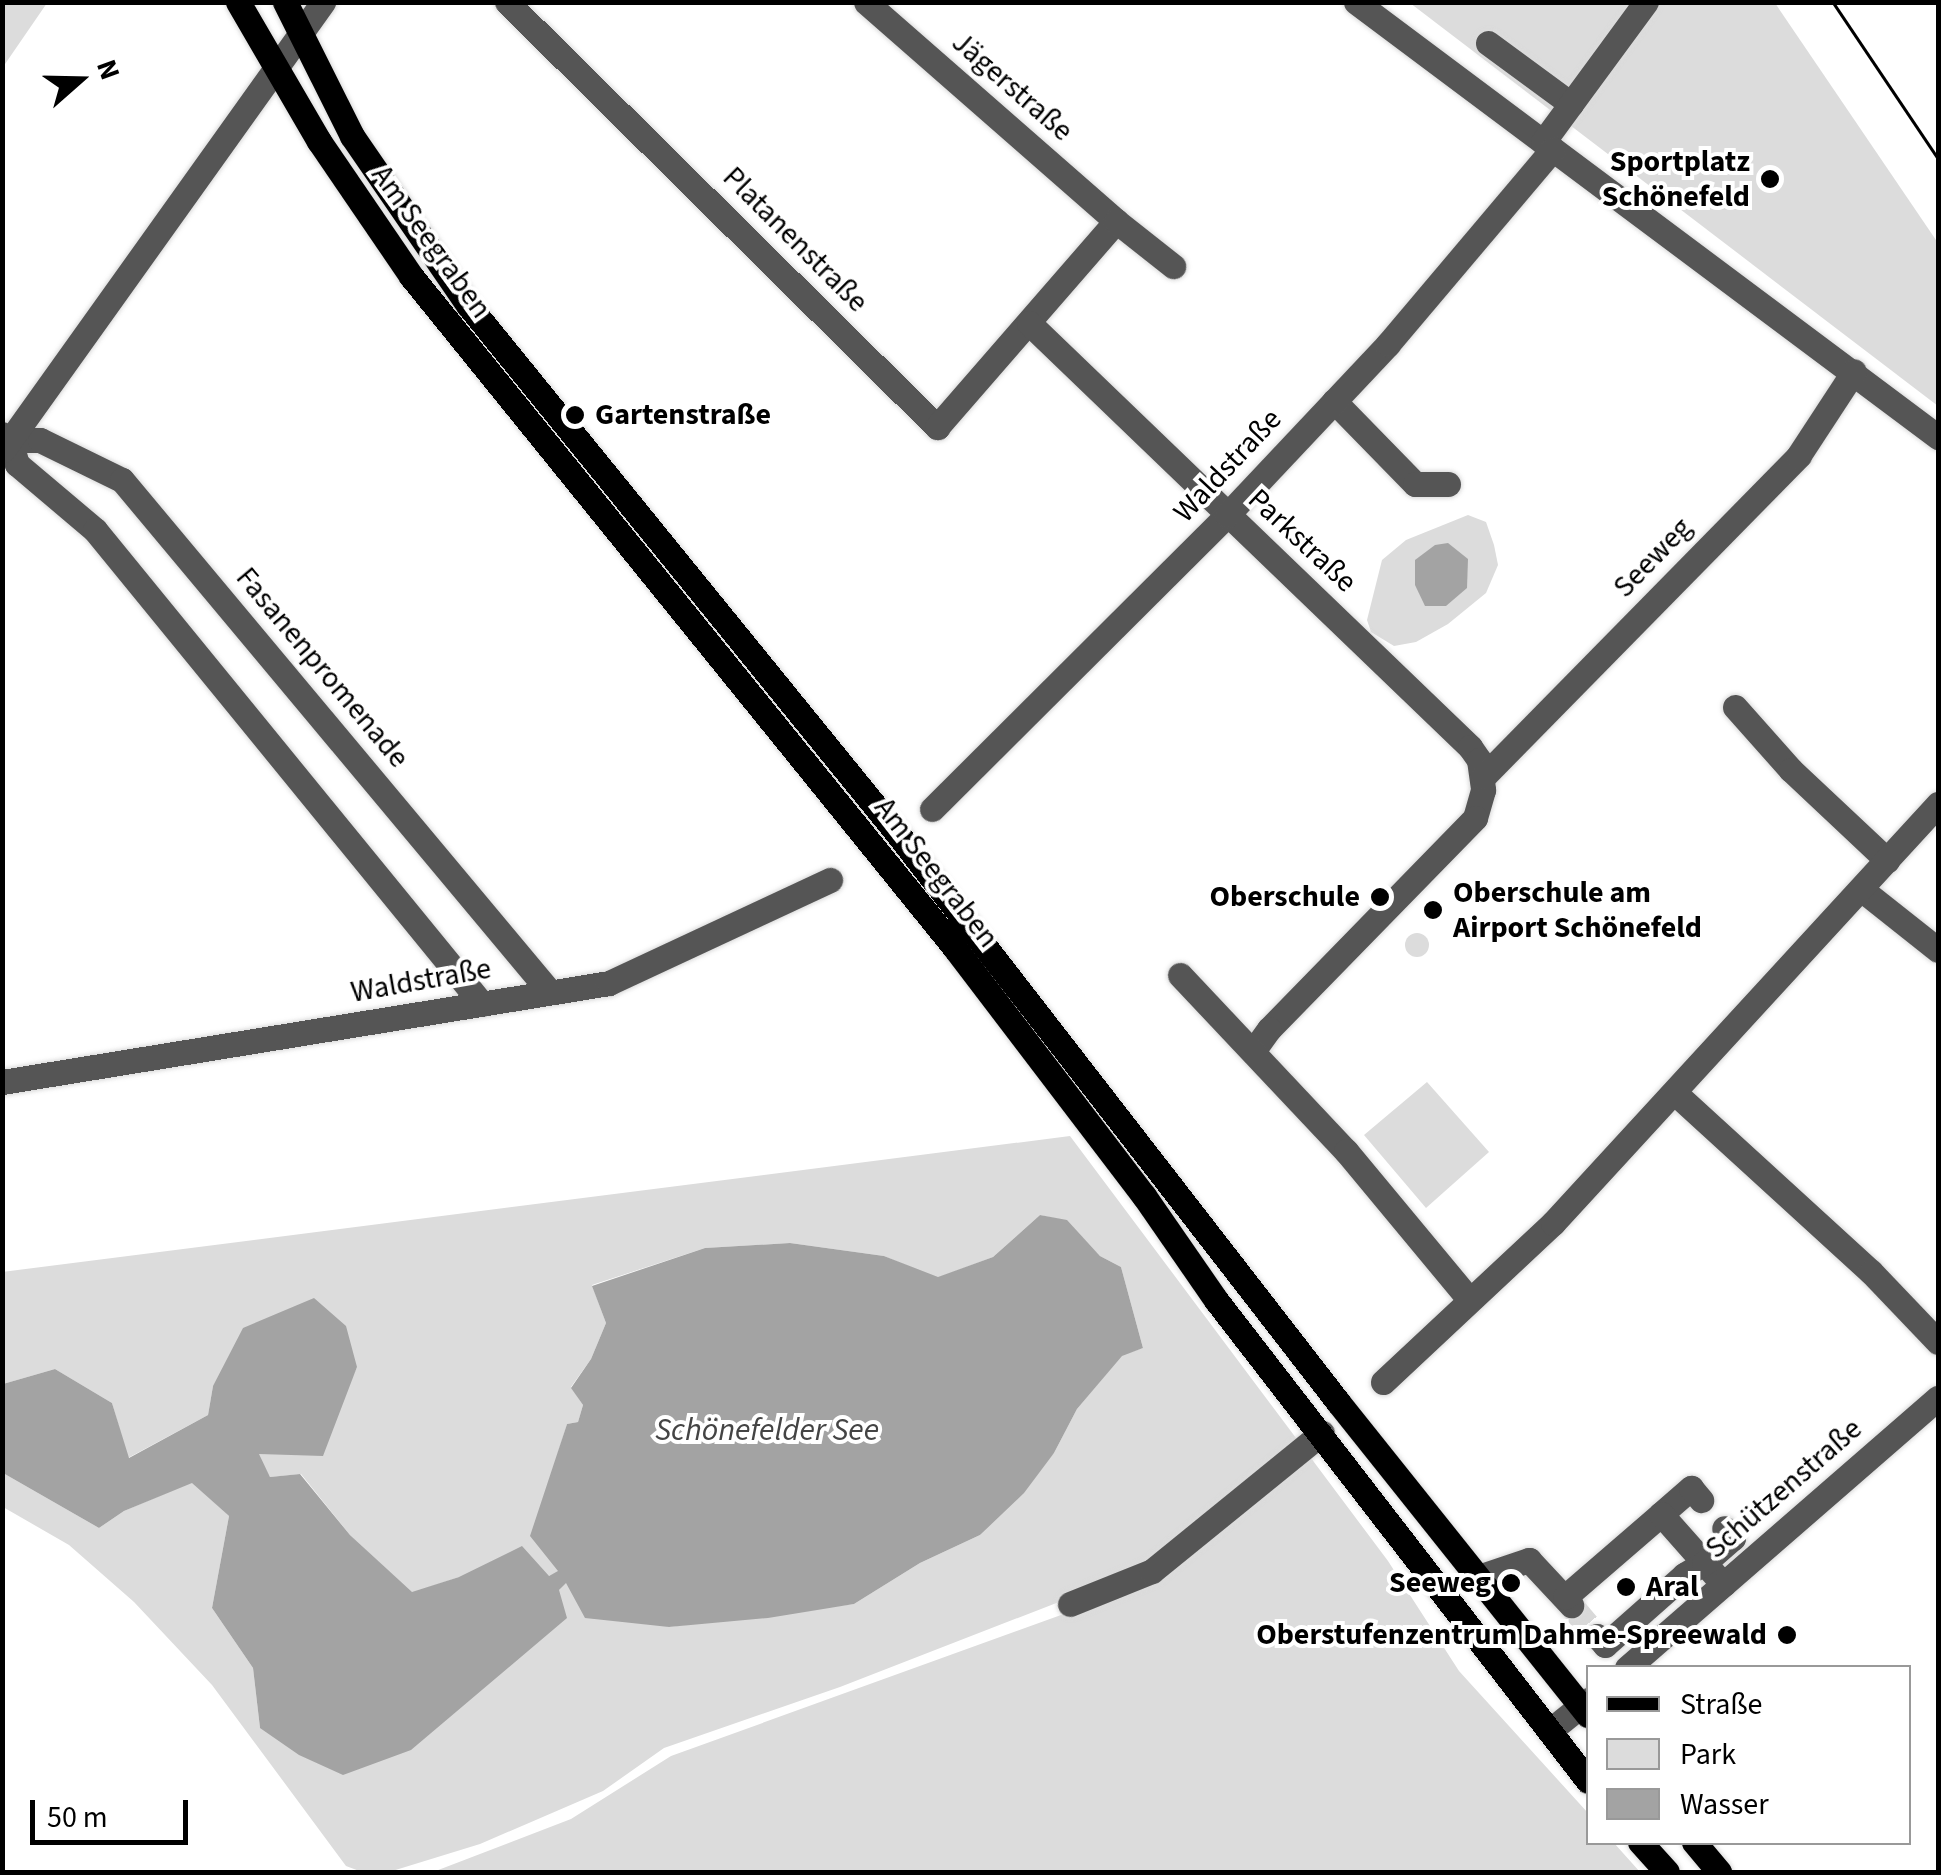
<!DOCTYPE html>
<meta charset="utf-8">
<style>
body{margin:0}
#map{position:relative;width:1941px;height:1875px;overflow:hidden;background:#fff;font-family:"Source Sans 3",sans-serif}
div>[style]{position:absolute}
.green>*{inset:0;background:#dcdcdc}
.round{border-radius:50%}
.water>*{inset:0;background:#a3a3a3}
.minor-tunnel>*{height:25px;margin-top:-12.5px;transform-origin:0;background:repeating-linear-gradient(90deg,#d9d9d9 0 25px,transparent 0 37px)}
.roads{filter:drop-shadow(0 0 2px #dbdbdb) drop-shadow(0 0 2px #dbdbdb)}
.minor>*{height:25px;margin:-12.5px;padding:0 12.5px;transform-origin:12.5px;border-radius:12.5px;background:#555}
.major>*{height:25px;margin:-12.5px;padding:0 12.5px;transform-origin:12.5px;border-radius:12.5px;background:#000}
.tram>*{height:2.5px;margin:-1.25px;padding:0 1.25px;transform-origin:1.25px;border-radius:1.25px;background:#000}
.dots>*{width:28px;height:28px;translate:-50% -50%;box-sizing:border-box;border:5px solid #fff;border-radius:50%}
span{translate:-50% -50%;white-space:nowrap;text-align:center;line-height:1.15;-webkit-text-stroke:8px #fff;paint-order:stroke}
.street-label{font-size:30px;color:#000}
.poi-label{font-size:30px;color:#000;font-weight:700}
.right{translate:-100% -50%;text-align:right}
.left{translate:0 -50%;text-align:left}
.water-label{font-size:32px;color:#444;font-style:italic}
.frame{position:absolute;inset:0;border:5px solid #000;pointer-events:none}
.legend{position:absolute;left:1586px;top:1665px;width:325px;height:180px;box-sizing:border-box;background:#fff;border:2px solid #999;margin:0;padding:12px 18px;list-style:none;font-size:30px;color:#000}
.legend li{display:flex;align-items:center;gap:20px;height:50px}
.legend b{width:50px;border:2px solid #999}
.north{position:absolute;left:30px;top:30px;width:100px;height:100px;-webkit-text-stroke:8px #fff;paint-order:stroke;rotate:70deg;font-size:28px;font-weight:700;line-height:40px;text-align:center;color:#000}
.north::after{content:'';display:block;margin:auto;width:35px;height:45px;background:#000;clip-path:polygon(50% 0,100% 100%,50% 72%,0 100%)}
.scale{position:absolute;left:30px;top:1800px;width:158px;height:45px;box-sizing:border-box;border:5px solid #000;border-top:0;padding-left:12px;font-size:30px;line-height:35px;white-space:nowrap;color:#000;-webkit-text-stroke:8px #fff;paint-order:stroke}
</style>
<div id="map">
<div class="green">
<div style="clip-path:polygon(3px 2px,47px 3px,3px 67px,2px 3px)"></div>
<div style="clip-path:polygon(1410px 3px,1775px 3px,1938px 243px,1938px 406px)"></div>
<div style="clip-path:polygon(1468px 515px,1486px 522px,1494px 545px,1498px 565px,1486px 593px,1448px 624px,1416px 642px,1394px 646px,1371px 632px,1367px 620px,1382px 560px,1406px 540px)"></div>
<div class="round" style="left:1405px;top:933px;width:24px;height:24px"></div>
<div style="clip-path:polygon(1427px 1082px,1489px 1152px,1426px 1208px,1364px 1135px)"></div>
<div style="clip-path:polygon(1070px 1136px,1388px 1561px,1459px 1671px,1588px 1813px,1588px 1842px,1614px 1843px,1640px 1872px,433px 1872px,571px 1819px,671px 1756px,1061px 1615px,1118px 1579px,840px 1687px,664px 1748px,603px 1791px,480px 1844px,389px 1872px,362px 1872px,346px 1866px,212px 1685px,134px 1602px,69px 1545px,3px 1507px,3px 1473px,99px 1528px,124px 1511px,192px 1482px,229px 1516px,212px 1608px,253px 1668px,260px 1728px,559px 1590px,566px 1582px,669px 1627px,854px 1604px,920px 1563px,980px 1535px,1054px 1453px,1077px 1409px,1122px 1355px,1143px 1348px,1121px 1267px,1100px 1256px,1067px 1221px,1040px 1215px,993px 1257px,937px 1278px,884px 1256px,790px 1243px,705px 1248px,592px 1285px,606px 1323px,591px 1359px,571px 1387px,583px 1405px,578px 1422px,567px 1424px,557px 1456px,558px 1572px,549px 1576px,459px 1577px,412px 1593px,350px 1535px,301px 1474px,270px 1477px,258px 1454px,342px 1400px,357px 1367px,213px 1386px,208px 1415px,128px 1458px,112px 1403px,55px 1369px,3px 1384px,2px 1272px)"></div>
</div>
<div class="water">
<div style="clip-path:polygon(1448px 543px,1468px 559px,1467px 588px,1446px 606px,1425px 606px,1415px 585px,1415px 560px,1435px 545px)"></div>
<div style="clip-path:polygon(1040px 1215px,1067px 1220px,1100px 1256px,1121px 1267px,1143px 1348px,1122px 1356px,1077px 1409px,1054px 1453px,1024px 1493px,980px 1535px,920px 1563px,854px 1604px,768px 1618px,669px 1627px,585px 1618px,566px 1583px,559px 1590px,567px 1618px,411px 1750px,343px 1775px,299px 1755px,260px 1728px,253px 1668px,212px 1608px,229px 1516px,192px 1483px,124px 1511px,99px 1528px,3px 1473px,3px 1384px,55px 1369px,112px 1403px,129px 1458px,208px 1415px,213px 1386px,243px 1328px,314px 1298px,346px 1326px,357px 1367px,323px 1456px,259px 1454px,270px 1477px,300px 1474px,350px 1535px,412px 1592px,459px 1577px,522px 1546px,549px 1576px,558px 1571px,530px 1536px,567px 1424px,578px 1422px,583px 1405px,571px 1388px,591px 1359px,606px 1323px,592px 1286px,705px 1248px,790px 1243px,884px 1256px,938px 1277px,993px 1257px)"></div>
</div>
<div class="minor-tunnel">
<div style="left:1571px;top:1605px;width:40px;rotate:50deg"></div>
</div>
<div class="roads">
<div class="minor">
<div style="left:507px;top:2px;width:605px;rotate:44.66deg"></div>
<div style="left:937px;top:427px;width:273px;rotate:-49deg"></div>
<div style="left:1116px;top:221px;width:332px;rotate:-138.8deg"></div>
<div style="left:1356px;top:2px;width:727px;rotate:36.78deg"></div>
<div style="left:1488px;top:43px;width:103px;rotate:36.3deg"></div>
<div style="left:1543px;top:142px;width:174px;rotate:-53.7deg"></div>
<div style="left:1116px;top:221px;width:73px;rotate:38.3deg"></div>
<div style="left:1029px;top:323px;width:612px;rotate:43.87deg"></div>
<div style="left:1470px;top:747px;width:16px;rotate:55deg"></div>
<div style="left:1479px;top:760px;width:30px;rotate:82deg"></div>
<div style="left:1483px;top:790px;width:29px;rotate:106deg"></div>
<div style="left:1475px;top:818px;width:295px;rotate:134.3deg"></div>
<div style="left:1269px;top:1029px;width:26px;rotate:126deg"></div>
<div style="left:1334px;top:401px;width:116px;rotate:45.7deg"></div>
<div style="left:1415px;top:484px;width:33px"></div>
<div style="left:2px;top:434px;width:10px;rotate:37deg"></div>
<div style="left:10px;top:440px;width:25px;rotate:74deg"></div>
<div style="left:17px;top:464px;width:102px;rotate:40.2deg"></div>
<div style="left:95px;top:530px;width:612px;rotate:50.77deg"></div>
<div style="left:10px;top:440px;width:30px"></div>
<div style="left:40px;top:440px;width:91px;rotate:26deg"></div>
<div style="left:122px;top:480px;width:666px;rotate:50.12deg"></div>
<div style="left:3px;top:450px;width:551px;rotate:-54.46deg"></div>
<div style="left:1735px;top:707px;width:84px;rotate:48.4deg"></div>
<div style="left:1791px;top:770px;width:132px;rotate:43.2deg"></div>
<div style="left:1483px;top:777px;width:451px;rotate:-45.5deg"></div>
<div style="left:1799px;top:455px;width:100px;rotate:-56.8deg"></div>
<div style="left:932px;top:809px;width:416px;rotate:-44.9deg"></div>
<div style="left:1227px;top:515px;width:235px;rotate:-46.7deg"></div>
<div style="left:1388px;top:344px;width:255px;rotate:-49.8deg"></div>
<div style="left:1861px;top:889px;width:98px;rotate:38.4deg"></div>
<div style="left:1180px;top:975px;width:242px;rotate:46.7deg"></div>
<div style="left:1346px;top:1151px;width:192px;rotate:50.3deg"></div>
<div style="left:2px;top:1082px;width:615px;rotate:-9.26deg"></div>
<div style="left:609px;top:983px;width:244px;rotate:-25deg"></div>
<div style="left:1675px;top:1093px;width:265px;rotate:42.4deg"></div>
<div style="left:1871px;top:1272px;width:97px;rotate:46.3deg"></div>
<div style="left:1383px;top:1382px;width:233px;rotate:-43.1deg"></div>
<div style="left:1553px;top:1223px;width:569px;rotate:-47.42deg"></div>
<div style="left:1661px;top:1514px;width:40px;rotate:-41deg"></div>
<div style="left:1691px;top:1488px;width:16px;rotate:50deg"></div>
<div style="left:1478px;top:1577px;width:54px;rotate:-18.4deg"></div>
<div style="left:1529px;top:1560px;width:62px;rotate:47deg"></div>
<div style="left:1565px;top:1597px;width:127px;rotate:-40.8deg"></div>
<div style="left:1661px;top:1514px;width:94px;rotate:48.5deg"></div>
<div style="left:1070px;top:1604px;width:88px;rotate:-21.9deg"></div>
<div style="left:1152px;top:1571px;width:219px;rotate:-39.1deg"></div>
<div style="left:1597px;top:1636px;width:12px;rotate:48deg"></div>
<div style="left:1605px;top:1645px;width:106px;rotate:-41.5deg"></div>
<div style="left:1684px;top:1575px;width:23px;rotate:-31deg"></div>
<div style="left:1704px;top:1563px;width:38px;rotate:-41deg"></div>
<div style="left:1733px;top:1538px;width:13px;rotate:-132deg"></div>
<div style="left:1627px;top:1668px;width:412px;rotate:-41deg"></div>
<div style="left:1552px;top:1729px;width:46px;rotate:-38.9deg"></div>
</div>
<div class="major">
<div style="left:238px;top:2px;width:161px;rotate:59.8deg"></div>
<div style="left:319px;top:141px;width:163px;rotate:55.7deg"></div>
<div style="left:411px;top:276px;width:865px;rotate:51.01deg"></div>
<div style="left:955px;top:948px;width:312px;rotate:52.7deg"></div>
<div style="left:1144px;top:1196px;width:126px;rotate:55.3deg"></div>
<div style="left:1216px;top:1300px;width:608px;rotate:52.28deg"></div>
<div style="left:285px;top:2px;width:150px;rotate:63.4deg"></div>
<div style="left:352px;top:136px;width:206px;rotate:55.5deg"></div>
<div style="left:469px;top:306px;width:679px;rotate:50.92deg"></div>
<div style="left:897px;top:833px;width:720px;rotate:52.22deg"></div>
<div style="left:1338px;top:1402px;width:401px;rotate:51.4deg"></div>
<div style="left:1640px;top:1842px;width:40px;rotate:48deg"></div>
<div style="left:1694px;top:1842px;width:39px;rotate:50deg"></div>
</div>
</div>
<div class="tram">
<div style="left:1833px;top:2px;width:188px;rotate:56.1deg"></div>
</div>
<div class="dots">
<div style="left:1770px;top:179px;background:#000"></div>
<div style="left:575px;top:415px;background:#000"></div>
<div style="left:1380px;top:897px;background:#000"></div>
<div style="left:1433px;top:910px;background:#000"></div>
<div style="left:1511px;top:1583px;background:#000"></div>
<div style="left:1626px;top:1587px;background:#000"></div>
<div style="left:1787px;top:1635px;background:#000"></div>
</div>
<div class="street-label">
<span style="left:1012px;top:87px;rotate:41deg">Jägerstraße</span>
<span style="left:795px;top:240px;rotate:45deg">Platanenstraße</span>
<span style="left:431px;top:242px;rotate:54deg">Am Seegraben</span>
<span style="left:1228px;top:466px;rotate:-47deg">Waldstraße</span>
<span style="left:1302px;top:541px;rotate:43deg">Parkstraße</span>
<span style="left:1653px;top:558px;rotate:-46deg">Seeweg</span>
<span style="left:322px;top:668px;rotate:50deg">Fasanenpromenade</span>
<span style="left:936px;top:873px;rotate:52deg">Am Seegraben</span>
<span style="left:421px;top:981px;rotate:-10deg">Waldstraße</span>
<span style="left:1784px;top:1489px;rotate:-41deg">Schützenstraße</span>
</div>
<div class="poi-label">
<span class="right" style="left:1750px;top:179px">Sportplatz<br>Schönefeld</span>
<span class="left" style="left:595px;top:415px">Gartenstraße</span>
<span class="left" style="left:1453px;top:910px">Oberschule am<br>Airport Schönefeld</span>
<span class="right" style="left:1360px;top:897px">Oberschule</span>
<span class="right" style="left:1491px;top:1583px">Seeweg</span>
<span class="left" style="left:1646px;top:1587px">Aral</span>
<span class="right" style="left:1767px;top:1635px">Oberstufenzentrum Dahme-Spreewald</span>
</div>
<div class="water-label">
<span style="left:767px;top:1430px">Schönefelder See</span>
</div>
<div class="frame"></div>
<ul class="legend">
<li><b style="height:12px;background:#000"></b>Straße</li>
<li><b style="height:28px;background:#dcdcdc"></b>Park</li>
<li><b style="height:28px;background:#a3a3a3"></b>Wasser</li>
</ul>
<div class="north">N</div>
<div class="scale">50 m</div>
</div>
